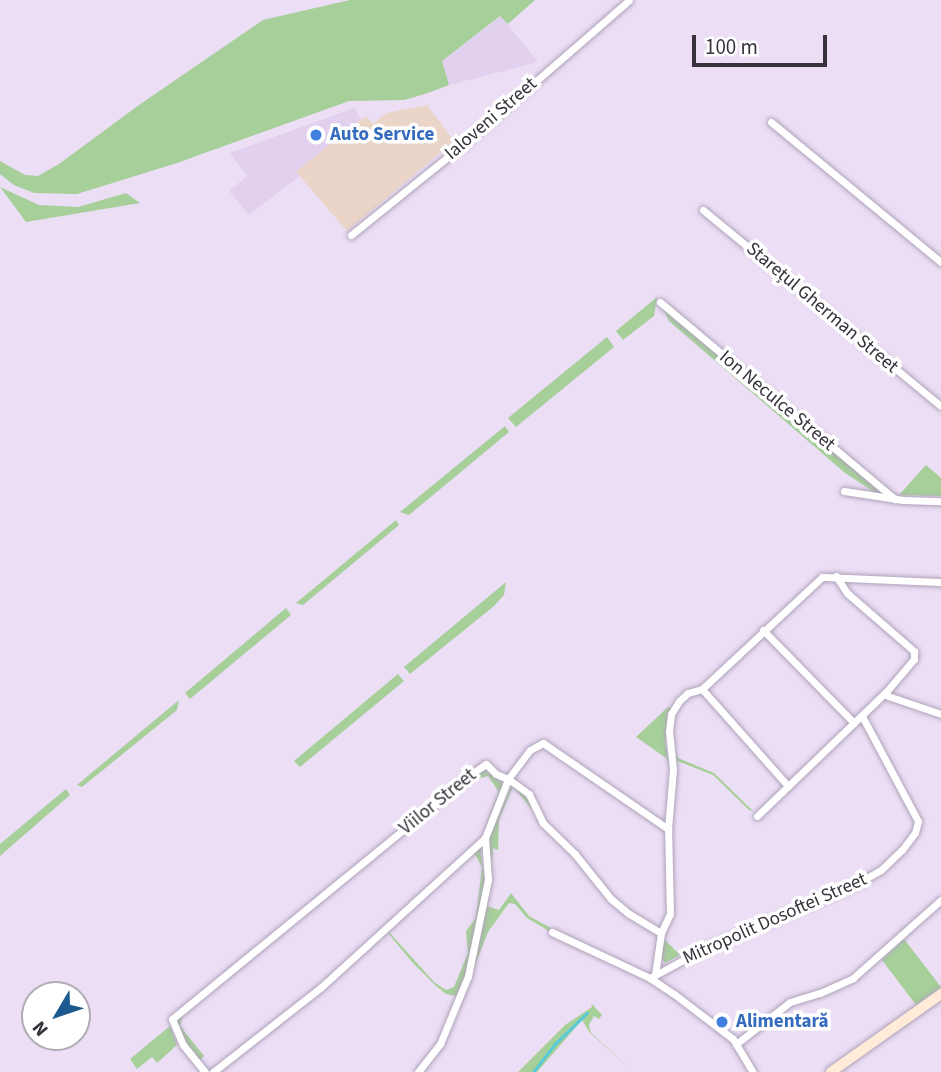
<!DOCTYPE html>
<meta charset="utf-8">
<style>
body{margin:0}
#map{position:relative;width:941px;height:1072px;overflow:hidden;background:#ebdef5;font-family:"Source Sans 3",sans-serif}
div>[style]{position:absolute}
.built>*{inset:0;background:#e2d1ee}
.industrial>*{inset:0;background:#ead5c8}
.green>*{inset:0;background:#a6cf9a}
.stream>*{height:2.5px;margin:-1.25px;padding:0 1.25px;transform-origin:1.25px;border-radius:1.25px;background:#58cbd6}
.roads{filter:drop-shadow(0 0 2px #afa3b9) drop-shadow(0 0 2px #afa3b9)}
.street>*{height:7px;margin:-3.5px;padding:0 3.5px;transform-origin:3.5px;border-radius:3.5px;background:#fff}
.secondary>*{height:10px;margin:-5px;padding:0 5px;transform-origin:5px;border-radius:5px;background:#ffebd7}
.dots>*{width:19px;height:19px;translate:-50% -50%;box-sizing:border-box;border:4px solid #fff;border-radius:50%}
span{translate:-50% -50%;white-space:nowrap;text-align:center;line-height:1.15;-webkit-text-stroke:7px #fff;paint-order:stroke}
.street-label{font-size:19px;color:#37323b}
.shop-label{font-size:19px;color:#366cbe;font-weight:700}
.left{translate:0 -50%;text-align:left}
.north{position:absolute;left:21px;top:981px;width:70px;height:70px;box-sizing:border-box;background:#fff;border:2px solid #afadb1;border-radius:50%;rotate:231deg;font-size:19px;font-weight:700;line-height:28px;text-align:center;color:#37323b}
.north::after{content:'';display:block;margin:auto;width:24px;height:32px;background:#1b598f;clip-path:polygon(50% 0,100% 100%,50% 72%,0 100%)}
.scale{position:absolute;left:692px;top:35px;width:135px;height:32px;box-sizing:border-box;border:4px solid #37323b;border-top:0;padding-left:9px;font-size:21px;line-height:24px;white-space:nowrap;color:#37323b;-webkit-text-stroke:5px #fff;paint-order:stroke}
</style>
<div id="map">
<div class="built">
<div style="clip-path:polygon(501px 16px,538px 62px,449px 85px,442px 61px)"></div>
<div style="clip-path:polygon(354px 108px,361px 119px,297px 172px,300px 176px,249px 215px,229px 191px,247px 176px,230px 153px)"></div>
</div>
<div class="industrial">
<div style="clip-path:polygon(427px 105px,454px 141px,347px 231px,296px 172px,361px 119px,367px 117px,373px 124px,387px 113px)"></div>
</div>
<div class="green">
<div style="clip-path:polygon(350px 0,535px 0,508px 24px,500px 16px,442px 61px,449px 85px,425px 94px,404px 100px,349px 101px,177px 163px,77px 194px,34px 193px,14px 185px,0 174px,0 161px,25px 175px,38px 176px,59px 164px,139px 105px,263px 20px)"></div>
<div style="clip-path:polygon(0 187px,39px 205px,78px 207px,126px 193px,140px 203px,26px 222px)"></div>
<div style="clip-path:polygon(657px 297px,654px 316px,623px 340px,616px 331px)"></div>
<div style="clip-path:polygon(662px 307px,883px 494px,874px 492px,845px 473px,669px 321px)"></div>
<div style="clip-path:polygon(607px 337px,614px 347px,516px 427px,508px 418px)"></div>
<div style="clip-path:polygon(505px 426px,509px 432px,409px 515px,400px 512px)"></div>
<div style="clip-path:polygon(926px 465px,941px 478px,941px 496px,899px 495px)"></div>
<div style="clip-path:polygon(396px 520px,399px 525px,303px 605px,296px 603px)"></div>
<div style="clip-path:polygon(506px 582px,504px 595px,494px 606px,410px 674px,404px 667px)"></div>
<div style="clip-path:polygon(286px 608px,291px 615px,190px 699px,185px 693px)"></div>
<div style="clip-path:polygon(398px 674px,404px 681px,300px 767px,294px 761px)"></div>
<div style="clip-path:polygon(179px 700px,177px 710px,82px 787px,77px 785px)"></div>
<div style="clip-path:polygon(668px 707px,672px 708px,665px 742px,669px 763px,666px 758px,636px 737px)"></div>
<div style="clip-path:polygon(673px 750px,678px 758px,714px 773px,753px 811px,749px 810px,713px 775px,675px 760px)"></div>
<div style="clip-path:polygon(484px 769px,501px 782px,504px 788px,486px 824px,499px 792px,488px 776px,470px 781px)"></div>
<div style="clip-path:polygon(512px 785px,529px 799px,532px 809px,513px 787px,499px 820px,498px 850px,493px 848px,492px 864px,489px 838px)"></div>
<div style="clip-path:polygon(66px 789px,70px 795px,0 856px,0 844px)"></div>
<div style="clip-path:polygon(480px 847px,485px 886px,468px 971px,457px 996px,446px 994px,435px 985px,412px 962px,388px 933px,389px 932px,434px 982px,446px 990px,454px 987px,468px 953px,466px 931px,476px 918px,482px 867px,473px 851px)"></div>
<div style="clip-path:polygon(511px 893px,529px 916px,551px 928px,549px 931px,527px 918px,515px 904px,509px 903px,488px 932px,472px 973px,487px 906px,499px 910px)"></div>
<div style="clip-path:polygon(904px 939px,941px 987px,916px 1005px,882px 960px)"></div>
<div style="clip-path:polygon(665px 940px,680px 955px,665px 963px,660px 955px)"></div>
<div style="clip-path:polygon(591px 1003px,602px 1015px,599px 1019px,594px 1016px,589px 1025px,591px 1033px,634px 1072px,590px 1033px,582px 1020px,537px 1072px,518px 1072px,565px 1025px,592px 1007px)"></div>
<div style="clip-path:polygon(183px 1015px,180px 1026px,204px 1056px,199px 1061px,178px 1031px,177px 1020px)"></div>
<div style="clip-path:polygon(170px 1026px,177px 1045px,157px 1063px,152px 1057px,137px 1069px,130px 1059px)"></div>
</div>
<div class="stream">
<div style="left:533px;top:1072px;width:37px;rotate:-52deg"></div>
<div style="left:556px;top:1043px;width:43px;rotate:-44.1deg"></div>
</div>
<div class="roads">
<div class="street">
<div style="left:771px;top:122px;width:220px;rotate:39.5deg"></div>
<div style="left:703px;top:210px;width:308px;rotate:39.5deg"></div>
<div style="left:351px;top:235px;width:139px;rotate:-38.9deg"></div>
<div style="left:459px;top:148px;width:225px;rotate:-41deg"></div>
<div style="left:660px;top:302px;width:307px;rotate:40deg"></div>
<div style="left:844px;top:491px;width:60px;rotate:8.7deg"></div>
<div style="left:903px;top:500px;width:38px;rotate:2deg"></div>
<div style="left:836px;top:576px;width:20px;rotate:57deg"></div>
<div style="left:847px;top:593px;width:89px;rotate:40.9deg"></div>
<div style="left:914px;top:651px;width:8px;rotate:90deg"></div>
<div style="left:914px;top:659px;width:43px;rotate:130.3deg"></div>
<div style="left:886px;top:692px;width:4px;rotate:63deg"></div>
<div style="left:888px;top:696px;width:56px;rotate:18.8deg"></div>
<div style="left:763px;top:630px;width:130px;rotate:45.6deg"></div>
<div style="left:702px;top:689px;width:130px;rotate:48.4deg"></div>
<div style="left:757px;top:816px;width:179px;rotate:-43.9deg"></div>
<div style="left:552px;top:932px;width:108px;rotate:25.1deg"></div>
<div style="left:650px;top:978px;width:29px;rotate:34deg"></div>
<div style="left:674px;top:994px;width:74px;rotate:37.3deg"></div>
<div style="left:733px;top:1039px;width:39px;rotate:59deg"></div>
<div style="left:661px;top:933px;width:37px;rotate:-149deg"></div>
<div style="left:629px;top:914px;width:23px;rotate:-140deg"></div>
<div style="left:611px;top:899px;width:58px;rotate:-128.7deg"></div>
<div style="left:575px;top:854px;width:45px;rotate:-135.9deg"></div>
<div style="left:543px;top:823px;width:32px;rotate:-116deg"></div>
<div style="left:529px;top:794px;width:26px;rotate:-144deg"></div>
<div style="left:508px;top:779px;width:36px;rotate:-53deg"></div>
<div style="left:530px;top:750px;width:15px;rotate:-28deg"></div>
<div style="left:543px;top:743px;width:152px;rotate:34.5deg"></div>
<div style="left:655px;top:975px;width:42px;rotate:-81.9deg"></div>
<div style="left:661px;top:933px;width:21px;rotate:-65deg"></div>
<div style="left:670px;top:914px;width:85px;rotate:-91.3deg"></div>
<div style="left:668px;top:829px;width:60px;rotate:-85.2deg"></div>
<div style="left:673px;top:769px;width:38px;rotate:-96deg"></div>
<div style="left:669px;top:731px;width:17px;rotate:-83deg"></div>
<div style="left:671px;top:714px;width:15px;rotate:-58deg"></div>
<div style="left:679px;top:701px;width:12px;rotate:-42deg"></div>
<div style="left:688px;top:693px;width:15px;rotate:-16deg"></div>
<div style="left:702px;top:689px;width:164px;rotate:-43deg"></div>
<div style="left:822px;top:577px;width:119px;rotate:2.4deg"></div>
<div style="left:650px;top:978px;width:63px;rotate:-28.6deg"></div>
<div style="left:705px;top:948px;width:160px;rotate:-22.7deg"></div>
<div style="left:853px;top:886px;width:32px;rotate:-30deg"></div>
<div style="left:881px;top:870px;width:29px;rotate:-44deg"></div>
<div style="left:902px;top:850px;width:21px;rotate:-53deg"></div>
<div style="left:915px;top:833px;width:12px;rotate:-76deg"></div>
<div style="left:918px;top:821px;width:119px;rotate:-118.1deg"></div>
<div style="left:736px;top:1044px;width:68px;rotate:-37.9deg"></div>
<div style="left:790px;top:1002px;width:31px;rotate:-17deg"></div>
<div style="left:820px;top:993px;width:36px;rotate:-24deg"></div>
<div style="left:853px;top:978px;width:118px;rotate:-41.6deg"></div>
<div style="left:205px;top:1072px;width:35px;rotate:-129deg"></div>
<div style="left:183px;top:1045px;width:28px;rotate:-113deg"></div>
<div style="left:172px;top:1019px;width:385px;rotate:-39.3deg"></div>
<div style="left:470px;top:775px;width:19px;rotate:-35deg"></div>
<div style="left:486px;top:764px;width:14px;rotate:45deg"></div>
<div style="left:496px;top:774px;width:13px;rotate:23deg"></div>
<div style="left:508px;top:779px;width:63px;rotate:111.3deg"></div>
<div style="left:485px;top:838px;width:223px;rotate:137.7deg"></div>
<div style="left:320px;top:988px;width:136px;rotate:141.9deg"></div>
<div style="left:418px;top:1072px;width:36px;rotate:-52deg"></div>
<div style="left:440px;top:1044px;width:74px;rotate:-67.6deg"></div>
<div style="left:468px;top:976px;width:99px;rotate:-78.3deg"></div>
<div style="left:488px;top:879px;width:41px;rotate:-94.2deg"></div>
</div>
<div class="secondary">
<div style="left:831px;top:1072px;width:135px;rotate:-35.3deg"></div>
</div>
</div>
<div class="dots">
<div style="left:316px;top:135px;background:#3f7fe0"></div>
<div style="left:722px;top:1022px;background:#3f7fe0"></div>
</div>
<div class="street-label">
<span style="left:491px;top:119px;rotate:-41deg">Ialoveni Street</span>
<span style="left:822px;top:308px;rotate:40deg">Starețul Gherman Street</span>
<span style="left:777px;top:401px;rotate:40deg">Ion Neculce Street</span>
<span style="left:438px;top:802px;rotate:-39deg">Viilor Street</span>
<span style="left:775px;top:919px;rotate:-24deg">Mitropolit Dosoftei Street</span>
</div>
<div class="shop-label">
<span class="left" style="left:330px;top:135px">Auto Service</span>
<span class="left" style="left:736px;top:1022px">Alimentară</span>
</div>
<div class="north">N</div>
<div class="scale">100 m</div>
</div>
